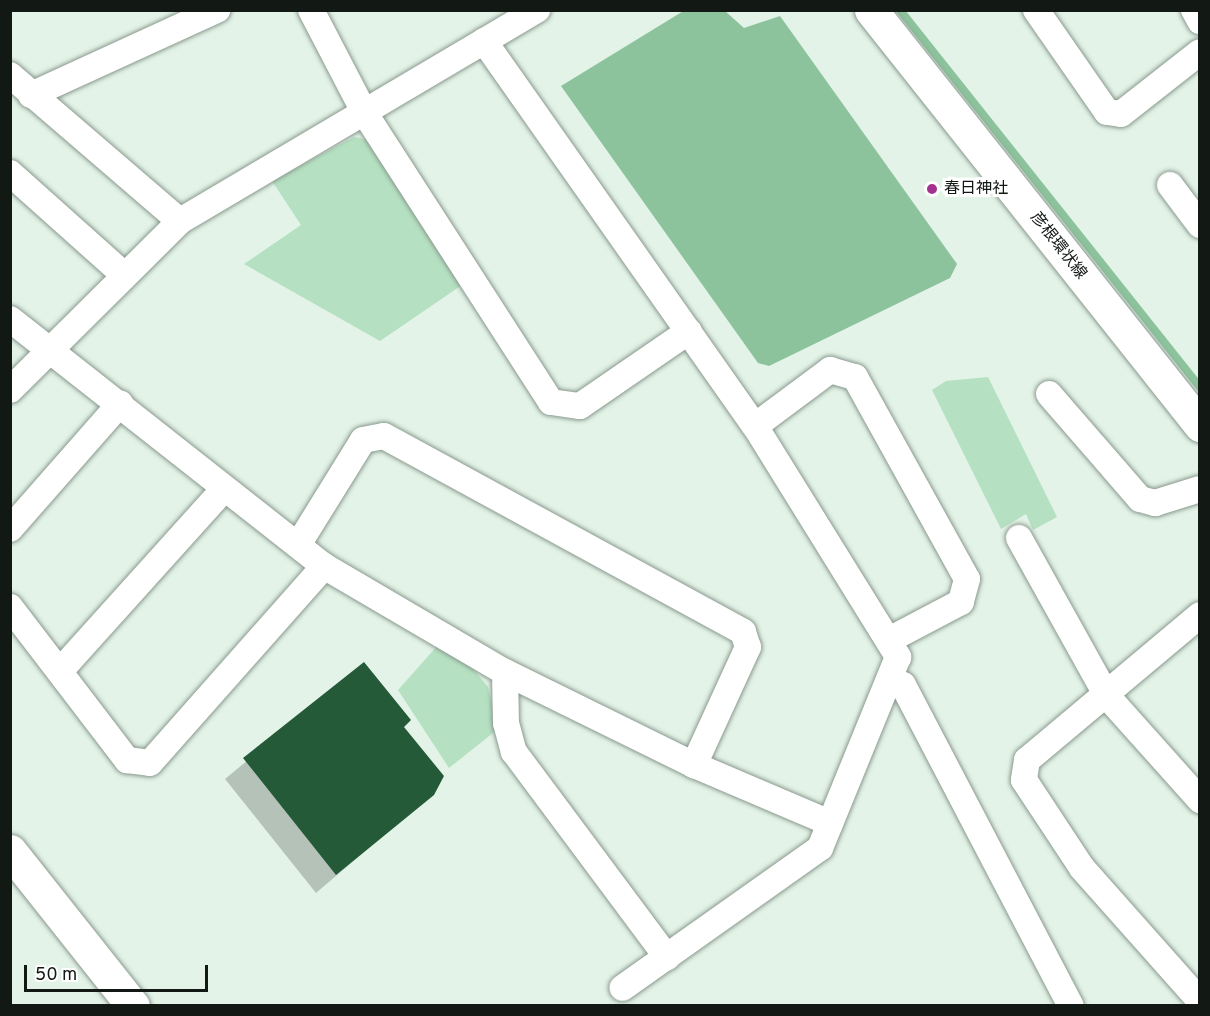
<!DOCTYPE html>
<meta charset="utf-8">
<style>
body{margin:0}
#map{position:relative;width:1210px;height:1016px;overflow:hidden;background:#e3f3e7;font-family:Overpass,"Noto Sans JP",sans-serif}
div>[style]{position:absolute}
.green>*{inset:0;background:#b5e1c2}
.water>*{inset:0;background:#8cc39d}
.shadow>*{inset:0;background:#0003}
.stream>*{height:8px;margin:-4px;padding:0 4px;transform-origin:4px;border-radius:4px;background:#8cc39d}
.building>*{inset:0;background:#255a39}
.roads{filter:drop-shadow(0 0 2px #8a998e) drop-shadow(0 0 2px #8a998e)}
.street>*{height:26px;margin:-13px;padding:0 13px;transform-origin:13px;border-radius:13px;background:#fff}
.secondary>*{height:33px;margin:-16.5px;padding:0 16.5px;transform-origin:16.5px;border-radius:16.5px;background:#fff}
.dots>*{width:16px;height:16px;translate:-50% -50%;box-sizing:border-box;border:3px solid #fff;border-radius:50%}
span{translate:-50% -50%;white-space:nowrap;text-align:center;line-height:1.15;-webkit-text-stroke:6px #fff;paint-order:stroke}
.poi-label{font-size:16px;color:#121814}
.left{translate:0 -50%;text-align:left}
.street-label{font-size:16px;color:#121814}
.frame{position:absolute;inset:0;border:12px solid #121814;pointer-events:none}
.scale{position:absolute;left:24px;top:965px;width:184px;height:27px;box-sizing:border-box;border:3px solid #121814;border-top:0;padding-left:8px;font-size:18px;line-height:21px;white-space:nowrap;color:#121814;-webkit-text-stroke:4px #fff;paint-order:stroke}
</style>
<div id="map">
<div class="green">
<div style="clip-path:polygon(354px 137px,369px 140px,462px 285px,380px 341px,244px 264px,301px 225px,272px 181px)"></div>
<div style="clip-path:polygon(988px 377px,1057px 517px,1033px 530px,1026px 514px,1001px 529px,932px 390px,946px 381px)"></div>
<div style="clip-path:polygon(438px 645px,467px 662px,488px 687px,498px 729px,449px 768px,398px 690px)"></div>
</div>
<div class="water">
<div style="clip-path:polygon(685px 10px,725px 11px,744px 28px,780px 16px,957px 264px,950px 278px,769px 366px,758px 363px,561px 86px)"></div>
</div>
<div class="shadow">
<div style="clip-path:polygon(364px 664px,403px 727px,432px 794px,316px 893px,225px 779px)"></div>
</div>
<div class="stream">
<div style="left:900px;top:10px;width:482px;rotate:51.5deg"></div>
</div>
<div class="building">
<div style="clip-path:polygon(364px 662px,411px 720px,404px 727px,444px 776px,434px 795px,336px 875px,243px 758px)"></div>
</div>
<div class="roads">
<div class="street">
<div style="left:311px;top:10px;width:115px;rotate:62.5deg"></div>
<div style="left:364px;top:112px;width:345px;rotate:57.2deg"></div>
<div style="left:551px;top:402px;width:29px;rotate:8deg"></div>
<div style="left:580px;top:406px;width:132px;rotate:-34.5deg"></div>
<div style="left:1036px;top:10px;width:124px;rotate:55.2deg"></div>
<div style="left:1107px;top:112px;width:14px;rotate:8deg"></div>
<div style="left:1121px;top:114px;width:100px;rotate:-38.1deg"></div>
<div style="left:1194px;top:10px;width:13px;rotate:61deg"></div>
<div style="left:484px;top:41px;width:471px;rotate:54.9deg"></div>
<div style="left:755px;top:426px;width:272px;rotate:58.2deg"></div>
<div style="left:898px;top:657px;width:206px;rotate:112.2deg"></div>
<div style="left:820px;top:848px;width:242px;rotate:144.7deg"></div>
<div style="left:10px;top:75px;width:224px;rotate:40.7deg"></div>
<div style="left:31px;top:95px;width:205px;rotate:-24.6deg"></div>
<div style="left:10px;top:173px;width:152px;rotate:41.8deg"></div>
<div style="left:1170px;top:185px;width:50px;rotate:53.1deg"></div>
<div style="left:10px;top:319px;width:400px;rotate:38.2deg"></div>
<div style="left:324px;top:566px;width:210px;rotate:30.4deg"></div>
<div style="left:505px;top:672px;width:211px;rotate:26.2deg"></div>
<div style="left:694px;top:765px;width:148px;rotate:23.1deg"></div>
<div style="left:10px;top:390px;width:240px;rotate:-44.8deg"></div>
<div style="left:180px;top:221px;width:415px;rotate:-30.6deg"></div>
<div style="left:1049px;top:394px;width:139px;rotate:49.1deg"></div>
<div style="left:1140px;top:499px;width:16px;rotate:15deg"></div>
<div style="left:1155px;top:503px;width:47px;rotate:-17.3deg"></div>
<div style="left:755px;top:426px;width:94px;rotate:-36.7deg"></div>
<div style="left:830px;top:370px;width:26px;rotate:16deg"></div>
<div style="left:855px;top:377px;width:231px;rotate:61deg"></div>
<div style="left:967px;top:579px;width:24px;rotate:105deg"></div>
<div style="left:961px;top:602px;width:81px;rotate:152.2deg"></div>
<div style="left:10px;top:529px;width:167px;rotate:-48.7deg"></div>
<div style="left:1019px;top:538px;width:181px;rotate:60.9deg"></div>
<div style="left:1107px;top:696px;width:140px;rotate:48.2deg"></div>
<div style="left:298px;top:545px;width:123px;rotate:-58.2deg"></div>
<div style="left:363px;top:440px;width:21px;rotate:-11deg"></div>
<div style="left:384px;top:436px;width:409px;rotate:28.6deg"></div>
<div style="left:743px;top:632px;width:16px;rotate:72deg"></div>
<div style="left:748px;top:647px;width:130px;rotate:114.6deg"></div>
<div style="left:10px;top:607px;width:193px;rotate:52.6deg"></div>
<div style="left:127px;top:760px;width:23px;rotate:7deg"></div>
<div style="left:150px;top:763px;width:263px;rotate:-48.5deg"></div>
<div style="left:1200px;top:615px;width:226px;rotate:140deg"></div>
<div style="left:1027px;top:760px;width:20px;rotate:99deg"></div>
<div style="left:1024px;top:780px;width:105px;rotate:56.6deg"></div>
<div style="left:1082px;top:868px;width:178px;rotate:48.4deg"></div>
<div style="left:60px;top:671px;width:245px;rotate:-48deg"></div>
<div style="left:505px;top:672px;width:51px;rotate:88.9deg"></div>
<div style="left:506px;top:723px;width:30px;rotate:75deg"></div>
<div style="left:514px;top:752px;width:256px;rotate:53.3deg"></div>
<div style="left:890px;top:680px;width:14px;rotate:21deg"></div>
<div style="left:903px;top:685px;width:362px;rotate:62.4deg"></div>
</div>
<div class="secondary">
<div style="left:871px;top:10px;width:530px;rotate:51.59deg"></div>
<div style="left:10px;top:851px;width:198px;rotate:51.6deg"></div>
</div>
</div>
<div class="dots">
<div style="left:932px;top:189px;background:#a3328f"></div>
</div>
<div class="poi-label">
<span class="left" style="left:944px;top:189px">春日神社</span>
</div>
<div class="street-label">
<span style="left:1058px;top:246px;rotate:52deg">彦根環状線</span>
</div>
<div class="frame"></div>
<div class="scale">50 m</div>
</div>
